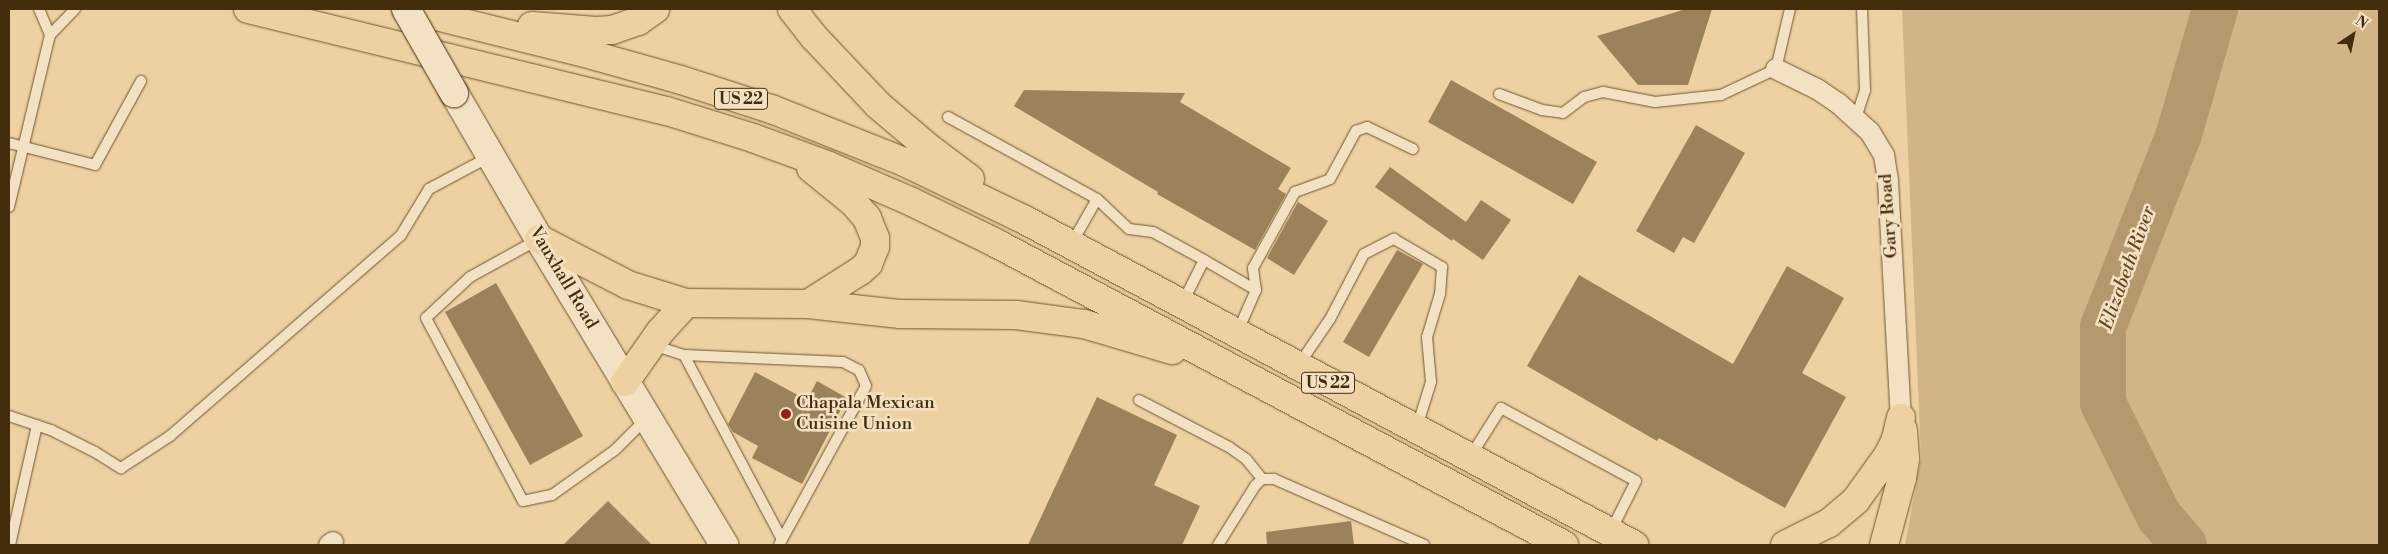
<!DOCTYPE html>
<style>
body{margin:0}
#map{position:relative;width:2388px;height:554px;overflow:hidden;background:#eed1a3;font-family:"Libre Bodoni",serif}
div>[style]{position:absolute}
.green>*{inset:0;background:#d1b589}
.river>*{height:46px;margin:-23px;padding:0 23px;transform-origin:23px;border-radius:23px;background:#b4996f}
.building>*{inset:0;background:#9c825a}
.roads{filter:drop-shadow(0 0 1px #6e5631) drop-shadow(0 0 1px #6e5631)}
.lane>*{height:10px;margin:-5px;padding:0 5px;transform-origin:5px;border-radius:5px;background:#f4e1c3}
.street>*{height:20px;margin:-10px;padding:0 10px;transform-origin:10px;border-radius:10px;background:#f4e1c3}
.secondary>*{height:28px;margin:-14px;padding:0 14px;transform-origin:14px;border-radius:14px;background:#f4e1c3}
.highway>*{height:28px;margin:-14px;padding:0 14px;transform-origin:14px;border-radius:14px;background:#eed1a3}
.bridges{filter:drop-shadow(0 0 1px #432d0b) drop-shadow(0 0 1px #432d0b)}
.secondary-bridge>*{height:28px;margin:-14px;padding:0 14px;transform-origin:14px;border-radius:14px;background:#f4e1c3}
.dots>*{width:14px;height:14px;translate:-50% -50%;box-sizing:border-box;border:2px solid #f4e1c3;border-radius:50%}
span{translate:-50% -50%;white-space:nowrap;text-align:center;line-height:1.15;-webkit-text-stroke:5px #f4e1c3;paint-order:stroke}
.shield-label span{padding:1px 4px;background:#f4e1c3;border:1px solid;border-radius:4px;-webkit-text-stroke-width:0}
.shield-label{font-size:16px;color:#432d0b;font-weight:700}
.street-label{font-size:18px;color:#432d0b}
.poi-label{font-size:18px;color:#432d0b}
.left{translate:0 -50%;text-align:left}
.water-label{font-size:19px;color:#5f4824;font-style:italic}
.frame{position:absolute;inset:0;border:10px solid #432d0b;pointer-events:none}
.north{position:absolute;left:2328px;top:10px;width:50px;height:50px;-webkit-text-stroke:4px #f4e1c3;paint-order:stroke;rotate:34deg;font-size:14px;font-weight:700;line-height:20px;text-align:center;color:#432d0b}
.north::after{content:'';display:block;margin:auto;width:18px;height:22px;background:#432d0b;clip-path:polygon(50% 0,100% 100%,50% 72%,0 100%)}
</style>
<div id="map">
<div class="green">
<div style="clip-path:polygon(1902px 9px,2379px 9px,2379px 545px,1905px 545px,1921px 457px)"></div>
</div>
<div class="river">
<div style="left:2184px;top:545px;width:38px;rotate:-131deg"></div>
<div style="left:2159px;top:516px;width:126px;rotate:-116.4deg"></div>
<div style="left:2103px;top:403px;width:76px;rotate:-90deg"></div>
<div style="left:2103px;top:327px;width:207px;rotate:-68.5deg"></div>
<div style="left:2179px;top:134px;width:130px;rotate:-73.9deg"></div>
</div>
<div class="building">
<div style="clip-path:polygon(1686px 9px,1712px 9px,1688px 85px,1638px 85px,1597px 36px)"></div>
<div style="clip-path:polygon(1451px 80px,1597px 162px,1573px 204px,1428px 122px)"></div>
<div style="clip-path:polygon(1024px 90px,1185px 93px,1180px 102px,1291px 168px,1278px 189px,1286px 194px,1255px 250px,1157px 194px,1158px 192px,1014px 106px)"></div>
<div style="clip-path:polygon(1696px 125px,1745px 153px,1694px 243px,1683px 237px,1674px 253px,1636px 231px)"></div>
<div style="clip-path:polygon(1390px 167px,1466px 222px,1481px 200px,1511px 220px,1483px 260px,1453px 239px,1452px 241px,1375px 187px)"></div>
<div style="clip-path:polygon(1298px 202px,1328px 221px,1294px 275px,1267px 258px)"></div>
<div style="clip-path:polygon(1397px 250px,1423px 264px,1369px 357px,1343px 342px)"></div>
<div style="clip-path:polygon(1787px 266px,1844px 298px,1802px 373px,1846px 397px,1785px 508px,1659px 438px,1657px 441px,1527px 366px,1579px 275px,1733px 364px)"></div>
<div style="clip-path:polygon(496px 283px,583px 436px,530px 465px,445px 312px)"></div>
<div style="clip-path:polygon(755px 372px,807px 400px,817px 381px,847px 398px,802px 484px,752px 458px,758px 446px,733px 432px,728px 424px)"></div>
<div style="clip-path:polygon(1097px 397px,1177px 435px,1154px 485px,1200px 506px,1182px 545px,1028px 545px)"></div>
<div style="clip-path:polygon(608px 501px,652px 545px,563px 545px)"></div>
<div style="clip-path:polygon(1351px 521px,1354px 545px,1267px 545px,1266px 532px)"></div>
</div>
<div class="roads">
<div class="lane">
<div style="left:39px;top:9px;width:28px;rotate:67deg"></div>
<div style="left:1499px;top:94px;width:46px;rotate:20.4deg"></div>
<div style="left:1542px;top:110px;width:21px;rotate:8deg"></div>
<div style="left:1563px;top:113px;width:26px;rotate:-37deg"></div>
<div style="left:1584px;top:97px;width:20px;rotate:-15deg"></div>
<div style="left:1603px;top:92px;width:53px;rotate:10.9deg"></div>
<div style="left:1655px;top:102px;width:66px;rotate:-6.1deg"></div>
<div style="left:1721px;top:95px;width:61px;rotate:-25.3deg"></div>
<div style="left:1776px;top:69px;width:62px;rotate:-76.9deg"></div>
<div style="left:948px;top:117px;width:170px;rotate:28.8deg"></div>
<div style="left:1097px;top:199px;width:51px;rotate:119.6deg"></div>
<div style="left:1856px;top:118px;width:29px;rotate:-72deg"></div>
<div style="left:1865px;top:90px;width:81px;rotate:-92.1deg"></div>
<div style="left:9px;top:143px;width:89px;rotate:14.3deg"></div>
<div style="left:95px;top:165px;width:96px;rotate:-61.3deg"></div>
<div style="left:1097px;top:199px;width:44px;rotate:43.2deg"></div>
<div style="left:1129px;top:229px;width:24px;rotate:7deg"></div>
<div style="left:1153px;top:232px;width:58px;rotate:28.8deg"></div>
<div style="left:9px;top:207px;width:177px;rotate:-76.6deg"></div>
<div style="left:50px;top:35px;width:36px;rotate:-46deg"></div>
<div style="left:539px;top:239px;width:79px;rotate:151.2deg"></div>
<div style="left:470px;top:277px;width:60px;rotate:137deg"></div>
<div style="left:426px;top:318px;width:207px;rotate:62.1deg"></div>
<div style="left:523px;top:501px;width:30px;rotate:-12deg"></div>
<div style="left:552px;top:495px;width:77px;rotate:-35.5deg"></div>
<div style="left:615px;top:450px;width:44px;rotate:-45deg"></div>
<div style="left:1182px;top:304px;width:49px;rotate:-63.4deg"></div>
<div style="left:1204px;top:260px;width:60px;rotate:30deg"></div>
<div style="left:1237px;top:333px;width:47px;rotate:-66.2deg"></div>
<div style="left:1256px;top:290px;width:22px;rotate:-98deg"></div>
<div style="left:1253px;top:268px;width:87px;rotate:-61.1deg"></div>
<div style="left:1295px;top:192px;width:37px;rotate:-20deg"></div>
<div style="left:1330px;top:179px;width:55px;rotate:-61.6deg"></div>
<div style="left:1356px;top:131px;width:12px;rotate:-20deg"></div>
<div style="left:1367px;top:127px;width:51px;rotate:25.6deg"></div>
<div style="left:653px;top:345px;width:33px;rotate:18deg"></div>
<div style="left:684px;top:355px;width:159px;rotate:2.5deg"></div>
<div style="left:843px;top:362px;width:18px;rotate:27deg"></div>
<div style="left:859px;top:370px;width:17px;rotate:66deg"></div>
<div style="left:866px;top:386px;width:181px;rotate:118.7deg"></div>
<div style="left:684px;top:355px;width:208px;rotate:62deg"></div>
<div style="left:1298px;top:366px;width:57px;rotate:-55.8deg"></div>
<div style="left:1330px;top:319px;width:73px;rotate:-62.4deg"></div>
<div style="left:1364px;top:254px;width:34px;rotate:-27deg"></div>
<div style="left:1394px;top:239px;width:56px;rotate:30.3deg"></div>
<div style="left:1442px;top:267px;width:27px;rotate:94deg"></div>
<div style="left:1440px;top:294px;width:45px;rotate:106.8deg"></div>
<div style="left:1427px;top:337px;width:45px;rotate:84.9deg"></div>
<div style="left:1431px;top:382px;width:47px;rotate:107.3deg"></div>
<div style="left:1139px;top:400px;width:102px;rotate:27.6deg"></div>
<div style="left:1229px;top:447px;width:21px;rotate:35deg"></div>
<div style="left:1246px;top:459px;width:26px;rotate:51deg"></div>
<div style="left:9px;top:416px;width:44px;rotate:18.4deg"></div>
<div style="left:51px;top:430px;width:49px;rotate:26.6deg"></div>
<div style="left:95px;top:452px;width:31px;rotate:32deg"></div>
<div style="left:121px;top:468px;width:59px;rotate:-33.1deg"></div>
<div style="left:170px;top:436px;width:306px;rotate:-41deg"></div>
<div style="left:401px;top:235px;width:54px;rotate:-58.7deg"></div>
<div style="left:429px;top:189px;width:68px;rotate:-28.1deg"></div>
<div style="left:1470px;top:457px;width:58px;rotate:-57.7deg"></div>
<div style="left:1501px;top:408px;width:153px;rotate:28.4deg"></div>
<div style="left:1636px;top:481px;width:56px;rotate:116.6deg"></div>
<div style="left:10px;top:545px;width:123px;rotate:-77.3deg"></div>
<div style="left:1218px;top:545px;width:70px;rotate:-57.9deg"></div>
<div style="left:1255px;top:486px;width:10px;rotate:-45deg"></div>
<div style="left:1262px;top:479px;width:12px"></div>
<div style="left:1274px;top:479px;width:164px;rotate:23.7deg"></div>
</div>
<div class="street">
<div style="left:1776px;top:69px;width:46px;rotate:26deg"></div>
<div style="left:1817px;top:89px;width:25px;rotate:34deg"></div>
<div style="left:1838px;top:103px;width:43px;rotate:42.2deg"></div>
<div style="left:1870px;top:132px;width:27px;rotate:59deg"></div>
<div style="left:1884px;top:155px;width:26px;rotate:81deg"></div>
<div style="left:1888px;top:181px;width:237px;rotate:86.9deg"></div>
<div style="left:329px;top:545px;width:5px;rotate:-37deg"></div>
</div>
<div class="secondary">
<div style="left:454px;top:93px;width:169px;rotate:59.8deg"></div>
<div style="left:539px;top:239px;width:358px;rotate:58.8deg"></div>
</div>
<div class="highway">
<div style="left:248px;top:9px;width:431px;rotate:13.7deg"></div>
<div style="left:667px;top:111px;width:90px;rotate:17.4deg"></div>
<div style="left:753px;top:138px;width:81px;rotate:20.2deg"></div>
<div style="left:829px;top:166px;width:90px;rotate:23.4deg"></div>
<div style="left:912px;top:202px;width:89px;rotate:26deg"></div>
<div style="left:992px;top:241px;width:648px;rotate:27.99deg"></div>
<div style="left:408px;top:9px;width:190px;rotate:14deg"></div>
<div style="left:592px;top:55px;width:92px;rotate:15.7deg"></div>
<div style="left:681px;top:80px;width:95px;rotate:17.9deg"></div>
<div style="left:771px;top:109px;width:143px;rotate:21.7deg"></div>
<div style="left:904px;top:162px;width:132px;rotate:25.6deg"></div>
<div style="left:1023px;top:219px;width:693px;rotate:28.08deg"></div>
<div style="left:792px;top:9px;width:36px;rotate:52deg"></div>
<div style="left:814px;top:37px;width:93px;rotate:46.7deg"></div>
<div style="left:878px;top:105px;width:68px;rotate:40.2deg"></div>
<div style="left:930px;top:149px;width:50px;rotate:36.9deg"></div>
<div style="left:532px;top:26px;width:64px;rotate:4.5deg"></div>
<div style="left:596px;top:31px;width:16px;rotate:-4deg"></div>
<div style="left:612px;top:30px;width:28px;rotate:-19deg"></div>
<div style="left:638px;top:21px;width:21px;rotate:-35deg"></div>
<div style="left:539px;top:239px;width:100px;rotate:27.3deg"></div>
<div style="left:628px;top:285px;width:61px;rotate:17.2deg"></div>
<div style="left:686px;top:303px;width:122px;rotate:0.5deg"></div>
<div style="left:808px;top:304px;width:93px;rotate:6.2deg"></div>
<div style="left:900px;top:314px;width:116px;rotate:0.5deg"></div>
<div style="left:1016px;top:315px;width:69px;rotate:7.5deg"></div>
<div style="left:1084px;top:324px;width:92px;rotate:16.5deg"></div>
<div style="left:808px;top:304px;width:62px;rotate:-32.4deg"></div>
<div style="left:860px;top:271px;width:11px;rotate:-41deg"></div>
<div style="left:868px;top:264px;width:18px;rotate:-68deg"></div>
<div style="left:875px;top:247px;width:9px;rotate:-90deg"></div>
<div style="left:875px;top:238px;width:22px;rotate:-112deg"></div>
<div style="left:867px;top:218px;width:21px;rotate:-131deg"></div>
<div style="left:853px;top:202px;width:54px;rotate:-141deg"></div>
<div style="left:625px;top:382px;width:61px;rotate:-55deg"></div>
<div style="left:660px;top:332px;width:39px;rotate:-48deg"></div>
<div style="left:1785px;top:545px;width:49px;rotate:-26.6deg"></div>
<div style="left:1829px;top:523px;width:35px;rotate:-40deg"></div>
<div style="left:1856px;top:500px;width:57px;rotate:-54.3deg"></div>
<div style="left:1889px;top:454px;width:17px;rotate:-65deg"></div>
<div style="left:1896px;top:439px;width:22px;rotate:-77deg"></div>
<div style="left:1884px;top:545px;width:69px;rotate:-75deg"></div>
<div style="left:1902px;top:478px;width:19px;rotate:-81deg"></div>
<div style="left:1905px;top:459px;width:29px;rotate:-94deg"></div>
</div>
</div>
<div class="bridges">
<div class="secondary-bridge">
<div style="left:406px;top:9px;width:97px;rotate:60.3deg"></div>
</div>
</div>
<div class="dots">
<div style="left:786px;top:414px;background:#8f2418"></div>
</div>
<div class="shield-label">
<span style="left:741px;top:99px">US 22</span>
<span style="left:1328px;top:383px">US 22</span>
</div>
<div class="street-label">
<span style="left:1889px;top:216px;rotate:-94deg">Gary Road</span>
<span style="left:563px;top:278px;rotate:59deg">Vauxhall Road</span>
</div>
<div class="poi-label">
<span class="left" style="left:796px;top:414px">Chapala Mexican<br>Cuisine Union</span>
</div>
<div class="water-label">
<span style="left:2128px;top:268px;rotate:-70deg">Elizabeth River</span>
</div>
<div class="frame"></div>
<div class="north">N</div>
</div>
